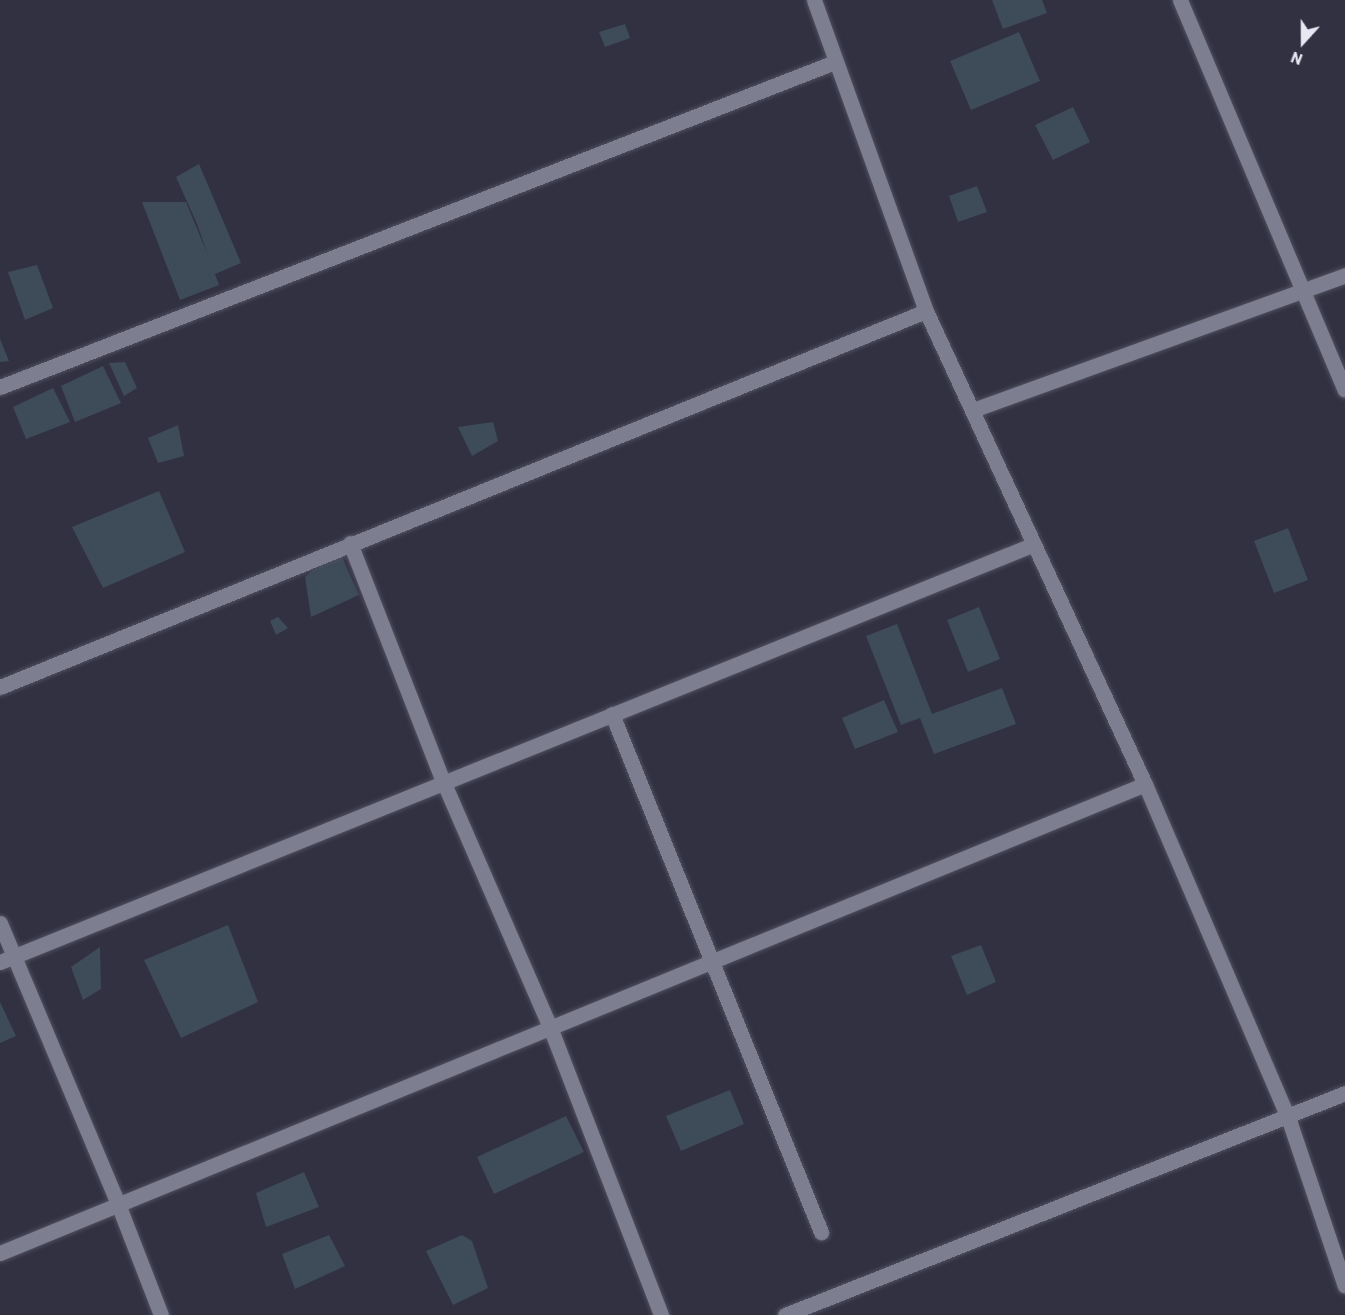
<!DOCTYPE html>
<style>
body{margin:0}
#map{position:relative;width:1345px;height:1315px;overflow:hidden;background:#323142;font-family:Barlow,sans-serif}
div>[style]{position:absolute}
.building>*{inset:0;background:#3e4b59}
.roads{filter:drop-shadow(0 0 2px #504f5d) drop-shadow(0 0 2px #504f5d)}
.minor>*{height:15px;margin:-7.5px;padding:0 7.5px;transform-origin:7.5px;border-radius:7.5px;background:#7e7e91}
span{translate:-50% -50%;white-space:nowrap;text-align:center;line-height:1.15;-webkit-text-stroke:5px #323142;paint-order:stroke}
.north{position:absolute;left:1273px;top:12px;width:60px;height:60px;-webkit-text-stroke:4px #323142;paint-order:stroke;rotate:201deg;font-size:16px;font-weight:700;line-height:24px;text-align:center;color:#e8e8f3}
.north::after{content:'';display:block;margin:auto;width:21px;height:27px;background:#e8e8f3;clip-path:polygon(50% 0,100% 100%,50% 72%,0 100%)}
</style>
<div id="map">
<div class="building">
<div style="clip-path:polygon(992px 0,1042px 0,1047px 13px,1003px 29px)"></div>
<div style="clip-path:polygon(625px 24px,630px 38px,605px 47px,599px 32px)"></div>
<div style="clip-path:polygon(1019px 32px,1040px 81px,971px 110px,950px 61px)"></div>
<div style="clip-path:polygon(1073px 107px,1090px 142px,1053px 160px,1035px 125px)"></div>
<div style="clip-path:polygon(199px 164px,241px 263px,215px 274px,219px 285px,180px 300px,142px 202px,186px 202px,208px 255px,197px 224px,176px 177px)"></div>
<div style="clip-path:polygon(977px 186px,987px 212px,958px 222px,949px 196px)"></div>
<div style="clip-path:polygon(37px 265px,53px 308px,25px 320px,8px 272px)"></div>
<div style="clip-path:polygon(0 339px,9px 361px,0 362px)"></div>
<div style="clip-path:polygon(125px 362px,137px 388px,124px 396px,109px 363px)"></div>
<div style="clip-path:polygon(103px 366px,121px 403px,75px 422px,61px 386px)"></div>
<div style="clip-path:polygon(53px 388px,70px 422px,26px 439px,13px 407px)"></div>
<div style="clip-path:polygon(493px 422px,498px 441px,472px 456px,458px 427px)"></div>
<div style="clip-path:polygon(178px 425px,184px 456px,158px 463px,148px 438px)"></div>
<div style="clip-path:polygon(159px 491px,185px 552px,103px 588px,72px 527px)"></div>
<div style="clip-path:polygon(1288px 528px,1308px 580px,1274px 593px,1254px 541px)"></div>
<div style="clip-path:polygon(338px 548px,359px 595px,311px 617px,305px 577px)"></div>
<div style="clip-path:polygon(979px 607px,1000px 659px,968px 672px,947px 620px)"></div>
<div style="clip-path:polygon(278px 617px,288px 628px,276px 635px,270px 621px)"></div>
<div style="clip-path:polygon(897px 624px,932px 714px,1002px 688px,1016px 724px,934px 754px,920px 718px,901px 725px,866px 636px)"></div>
<div style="clip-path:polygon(884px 700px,898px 732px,855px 749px,842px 718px)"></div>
<div style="clip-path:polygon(228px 925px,258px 1002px,181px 1038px,144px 960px)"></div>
<div style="clip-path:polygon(981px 945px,996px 982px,967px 995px,951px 956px)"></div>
<div style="clip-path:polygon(100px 947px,101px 989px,83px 1000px,71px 967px)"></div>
<div style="clip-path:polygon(0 1002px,16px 1036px,0 1043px)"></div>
<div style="clip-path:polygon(730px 1090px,744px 1124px,681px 1151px,666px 1116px)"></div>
<div style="clip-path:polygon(566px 1116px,584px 1152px,494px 1194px,477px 1157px)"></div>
<div style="clip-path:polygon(304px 1172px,319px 1207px,266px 1227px,256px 1193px)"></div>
<div style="clip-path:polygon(329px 1235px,345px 1266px,295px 1289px,282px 1254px)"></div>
<div style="clip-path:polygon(462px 1235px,472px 1241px,488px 1288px,453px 1305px,426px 1251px)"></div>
</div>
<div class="roads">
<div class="minor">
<div style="left:814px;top:0;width:331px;rotate:70.2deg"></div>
<div style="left:926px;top:311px;width:521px;rotate:65.16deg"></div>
<div style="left:1145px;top:784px;width:362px;rotate:66.8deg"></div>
<div style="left:1288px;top:1117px;width:178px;rotate:71.4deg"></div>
<div style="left:1180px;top:0;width:423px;rotate:67.1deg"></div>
<div style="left:0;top:387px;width:896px;rotate:-21.27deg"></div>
<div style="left:973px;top:410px;width:396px;rotate:-19.9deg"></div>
<div style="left:350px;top:543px;width:256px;rotate:68.7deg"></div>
<div style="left:443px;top:781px;width:268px;rotate:66.5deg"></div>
<div style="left:550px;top:1027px;width:309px;rotate:68.9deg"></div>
<div style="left:0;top:687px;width:999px;rotate:-22.1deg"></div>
<div style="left:612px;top:714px;width:559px;rotate:68.03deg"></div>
<div style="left:0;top:923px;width:305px;rotate:67.2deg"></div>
<div style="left:118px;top:1204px;width:119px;rotate:68.8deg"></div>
<div style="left:0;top:962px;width:1113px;rotate:-22deg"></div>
<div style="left:0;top:1253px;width:1237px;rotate:-22.27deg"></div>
<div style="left:785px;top:1315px;width:602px;rotate:-21.62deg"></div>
</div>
</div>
<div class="north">N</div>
</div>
